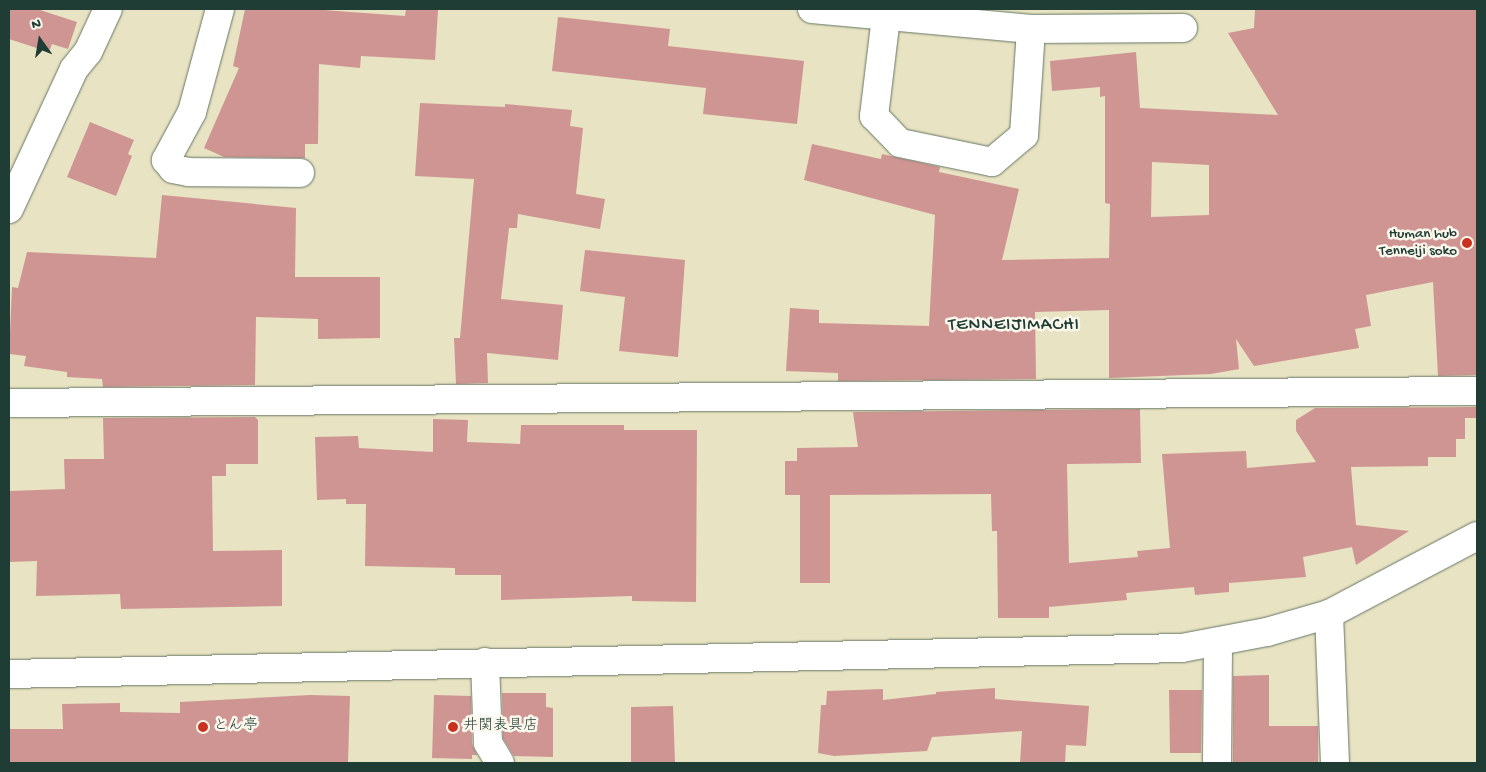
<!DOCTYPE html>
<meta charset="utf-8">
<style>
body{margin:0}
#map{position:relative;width:1486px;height:772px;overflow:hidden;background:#e8e3c2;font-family:"Gochi Hand","Klee One",sans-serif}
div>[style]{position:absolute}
.building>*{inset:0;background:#cf9593}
.roads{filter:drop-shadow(0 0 1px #657766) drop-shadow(0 0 1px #657766)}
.minor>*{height:28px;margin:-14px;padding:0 14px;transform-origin:14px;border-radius:14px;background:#fff}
.dots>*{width:14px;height:14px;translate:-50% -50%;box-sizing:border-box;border:2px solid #fbf7ec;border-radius:50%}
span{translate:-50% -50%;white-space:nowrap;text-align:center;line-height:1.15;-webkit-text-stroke:5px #fbf7ec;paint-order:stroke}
.poi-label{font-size:15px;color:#1f3d34}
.right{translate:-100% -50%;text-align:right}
.left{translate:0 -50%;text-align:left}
.quarter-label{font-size:18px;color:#1f3d34;letter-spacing:1px}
.frame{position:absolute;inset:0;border:10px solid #1f3d34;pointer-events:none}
.north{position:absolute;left:15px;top:15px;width:50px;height:50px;-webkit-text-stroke:4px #fbf7ec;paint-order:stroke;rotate:347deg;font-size:14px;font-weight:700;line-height:20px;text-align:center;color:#1f3d34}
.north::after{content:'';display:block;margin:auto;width:18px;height:22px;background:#1f3d34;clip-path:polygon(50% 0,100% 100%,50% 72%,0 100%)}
</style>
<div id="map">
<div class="building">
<div style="clip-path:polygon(9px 9px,37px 9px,77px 22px,68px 49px,52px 44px,49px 52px,9px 39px)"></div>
<div style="clip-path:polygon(245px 9px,310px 9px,405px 16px,406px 9px,438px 10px,435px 60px,361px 56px,360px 68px,319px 64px,318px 144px,305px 144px,305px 158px,224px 157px,204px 148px,239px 68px,233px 66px)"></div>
<div style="clip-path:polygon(evenodd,1255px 9px,1477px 9px,1477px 375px,1438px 376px,1433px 282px,1366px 295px,1371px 326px,1355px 329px,1359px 348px,1254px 366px,1236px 339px,1239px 369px,1211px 374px,1109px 378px,1109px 310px,1035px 312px,1036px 379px,838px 381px,838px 373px,786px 371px,790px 308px,819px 310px,819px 323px,929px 326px,935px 215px,804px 180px,812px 144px,881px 159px,882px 154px,940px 167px,939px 172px,1019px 189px,1002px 260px,1109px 258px,1110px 204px,1105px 203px,1105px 96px,1100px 97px,1100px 87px,1052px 91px,1050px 61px,1136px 52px,1140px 108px,1278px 115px,1228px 33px,1254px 28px,1255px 9px,1152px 162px,1209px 165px,1209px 215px,1151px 217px,1152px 162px)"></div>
<div style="clip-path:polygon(558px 17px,670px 29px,668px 46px,804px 61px,797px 124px,703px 114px,706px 88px,552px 71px)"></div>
<div style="clip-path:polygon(420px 103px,505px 107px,505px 104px,572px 110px,570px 126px,583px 128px,576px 194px,605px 199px,600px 229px,518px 214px,517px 228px,509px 228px,501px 299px,563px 305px,558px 360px,487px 353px,488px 383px,456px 384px,454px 338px,460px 338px,474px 179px,415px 176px)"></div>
<div style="clip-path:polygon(90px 122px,134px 140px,128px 154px,132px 156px,116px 196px,67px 177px)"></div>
<div style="clip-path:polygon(162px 195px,296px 208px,295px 277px,380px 277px,380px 338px,318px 339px,318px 319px,256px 317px,255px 385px,103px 387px,102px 379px,67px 377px,67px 372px,24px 366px,26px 356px,9px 354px,12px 287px,18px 288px,27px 252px,156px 258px)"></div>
<div style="clip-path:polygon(585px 250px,685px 260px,678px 357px,619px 351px,625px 297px,580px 291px)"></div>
<div style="clip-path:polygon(1477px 407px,1477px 418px,1465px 418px,1465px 439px,1456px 439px,1456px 457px,1428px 457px,1428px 466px,1351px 467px,1356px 525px,1409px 531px,1356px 565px,1352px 547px,1303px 557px,1306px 577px,1229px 583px,1229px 592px,1195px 595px,1194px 587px,1126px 593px,1127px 600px,1049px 607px,1049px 618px,998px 618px,997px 531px,992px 531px,991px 494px,830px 495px,830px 583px,800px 583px,800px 495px,785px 495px,785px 461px,797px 461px,797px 448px,858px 447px,853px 412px,1140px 409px,1141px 463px,1067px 464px,1069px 563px,1138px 557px,1137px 551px,1170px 548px,1162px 454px,1246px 451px,1247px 468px,1316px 462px,1296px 431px,1296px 420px,1315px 408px)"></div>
<div style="clip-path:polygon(255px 417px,258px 420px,258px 464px,226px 464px,226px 476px,212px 476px,213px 551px,282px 550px,282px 606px,121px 609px,120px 594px,36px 596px,37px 561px,9px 562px,9px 491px,65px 489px,64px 459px,104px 459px,103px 418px)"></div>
<div style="clip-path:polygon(433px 419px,468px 420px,467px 442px,520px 444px,521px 425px,624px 425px,624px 430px,697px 430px,696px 602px,632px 601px,632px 596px,501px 600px,501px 575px,455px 575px,455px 568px,365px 566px,366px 504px,346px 504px,346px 499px,317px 500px,315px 437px,358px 436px,359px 448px,433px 452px)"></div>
<div style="clip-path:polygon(1269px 675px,1269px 726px,1318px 726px,1318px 763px,1233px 763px,1233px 676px)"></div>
<div style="clip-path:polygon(995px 688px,995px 699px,1089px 706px,1086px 746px,1066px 745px,1065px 763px,1020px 763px,1022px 731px,932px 737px,927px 751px,834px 756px,818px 753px,821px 705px,826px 705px,827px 691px,883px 689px,883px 700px,936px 694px,936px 692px)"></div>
<div style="clip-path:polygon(1169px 690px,1202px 690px,1201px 753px,1170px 753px)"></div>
<div style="clip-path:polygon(502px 693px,546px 693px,546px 707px,553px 708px,553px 757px,514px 756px,503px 738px)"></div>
<div style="clip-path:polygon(310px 695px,350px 696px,348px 763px,9px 763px,9px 729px,63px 729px,62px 704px,120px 703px,120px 712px,180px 713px,180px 702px)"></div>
<div style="clip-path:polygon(434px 695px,471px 696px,472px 744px,477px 755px,472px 755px,472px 759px,432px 758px)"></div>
<div style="clip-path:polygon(673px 706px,675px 763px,631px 763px,631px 707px)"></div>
</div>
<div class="roads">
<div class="minor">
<div style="left:220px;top:9px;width:107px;rotate:105.2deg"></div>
<div style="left:192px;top:112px;width:55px;rotate:118.4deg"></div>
<div style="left:166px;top:160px;width:11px;rotate:52deg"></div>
<div style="left:173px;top:169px;width:16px;rotate:11deg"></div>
<div style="left:189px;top:172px;width:111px;rotate:0.5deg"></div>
<div style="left:812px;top:9px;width:220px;rotate:5.2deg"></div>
<div style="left:1031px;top:29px;width:152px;rotate:-0.4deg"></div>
<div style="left:886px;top:17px;width:100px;rotate:96.9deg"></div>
<div style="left:874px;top:116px;width:37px;rotate:46deg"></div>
<div style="left:900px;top:143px;width:94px;rotate:11.7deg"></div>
<div style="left:992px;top:162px;width:42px;rotate:-40.2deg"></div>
<div style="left:1024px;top:135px;width:106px;rotate:-86.2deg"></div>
<div style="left:9px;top:209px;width:154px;rotate:-65.1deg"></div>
<div style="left:74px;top:69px;width:22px;rotate:-51deg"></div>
<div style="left:88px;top:52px;width:47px;rotate:-65.1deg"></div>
<div style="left:9px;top:403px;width:1468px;rotate:-0.47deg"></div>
<div style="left:1329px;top:614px;width:149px;rotate:87.7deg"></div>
<div style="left:485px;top:662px;width:81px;rotate:87.9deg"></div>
<div style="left:488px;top:743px;width:23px;rotate:59deg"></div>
<div style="left:9px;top:674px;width:1173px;rotate:-1.27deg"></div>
<div style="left:1182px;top:648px;width:86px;rotate:-10.7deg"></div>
<div style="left:1267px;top:632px;width:65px;rotate:-16.2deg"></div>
<div style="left:1329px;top:614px;width:167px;rotate:-27.8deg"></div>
<div style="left:1217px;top:763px;width:121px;rotate:-89.5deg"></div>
</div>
</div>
<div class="dots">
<div style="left:1467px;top:243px;background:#c8321e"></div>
<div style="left:203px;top:727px;background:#c8321e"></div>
<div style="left:453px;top:727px;background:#c8321e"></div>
</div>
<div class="poi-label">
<span class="right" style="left:1457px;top:243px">Human hub<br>Tenneiji soko</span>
<span class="left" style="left:213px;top:727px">とん亭</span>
<span class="left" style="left:463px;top:727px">井関表具店</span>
</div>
<div class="quarter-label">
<span style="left:1014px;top:326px">TENNEIJIMACHI</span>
</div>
<div class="frame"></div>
<div class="north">N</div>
</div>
